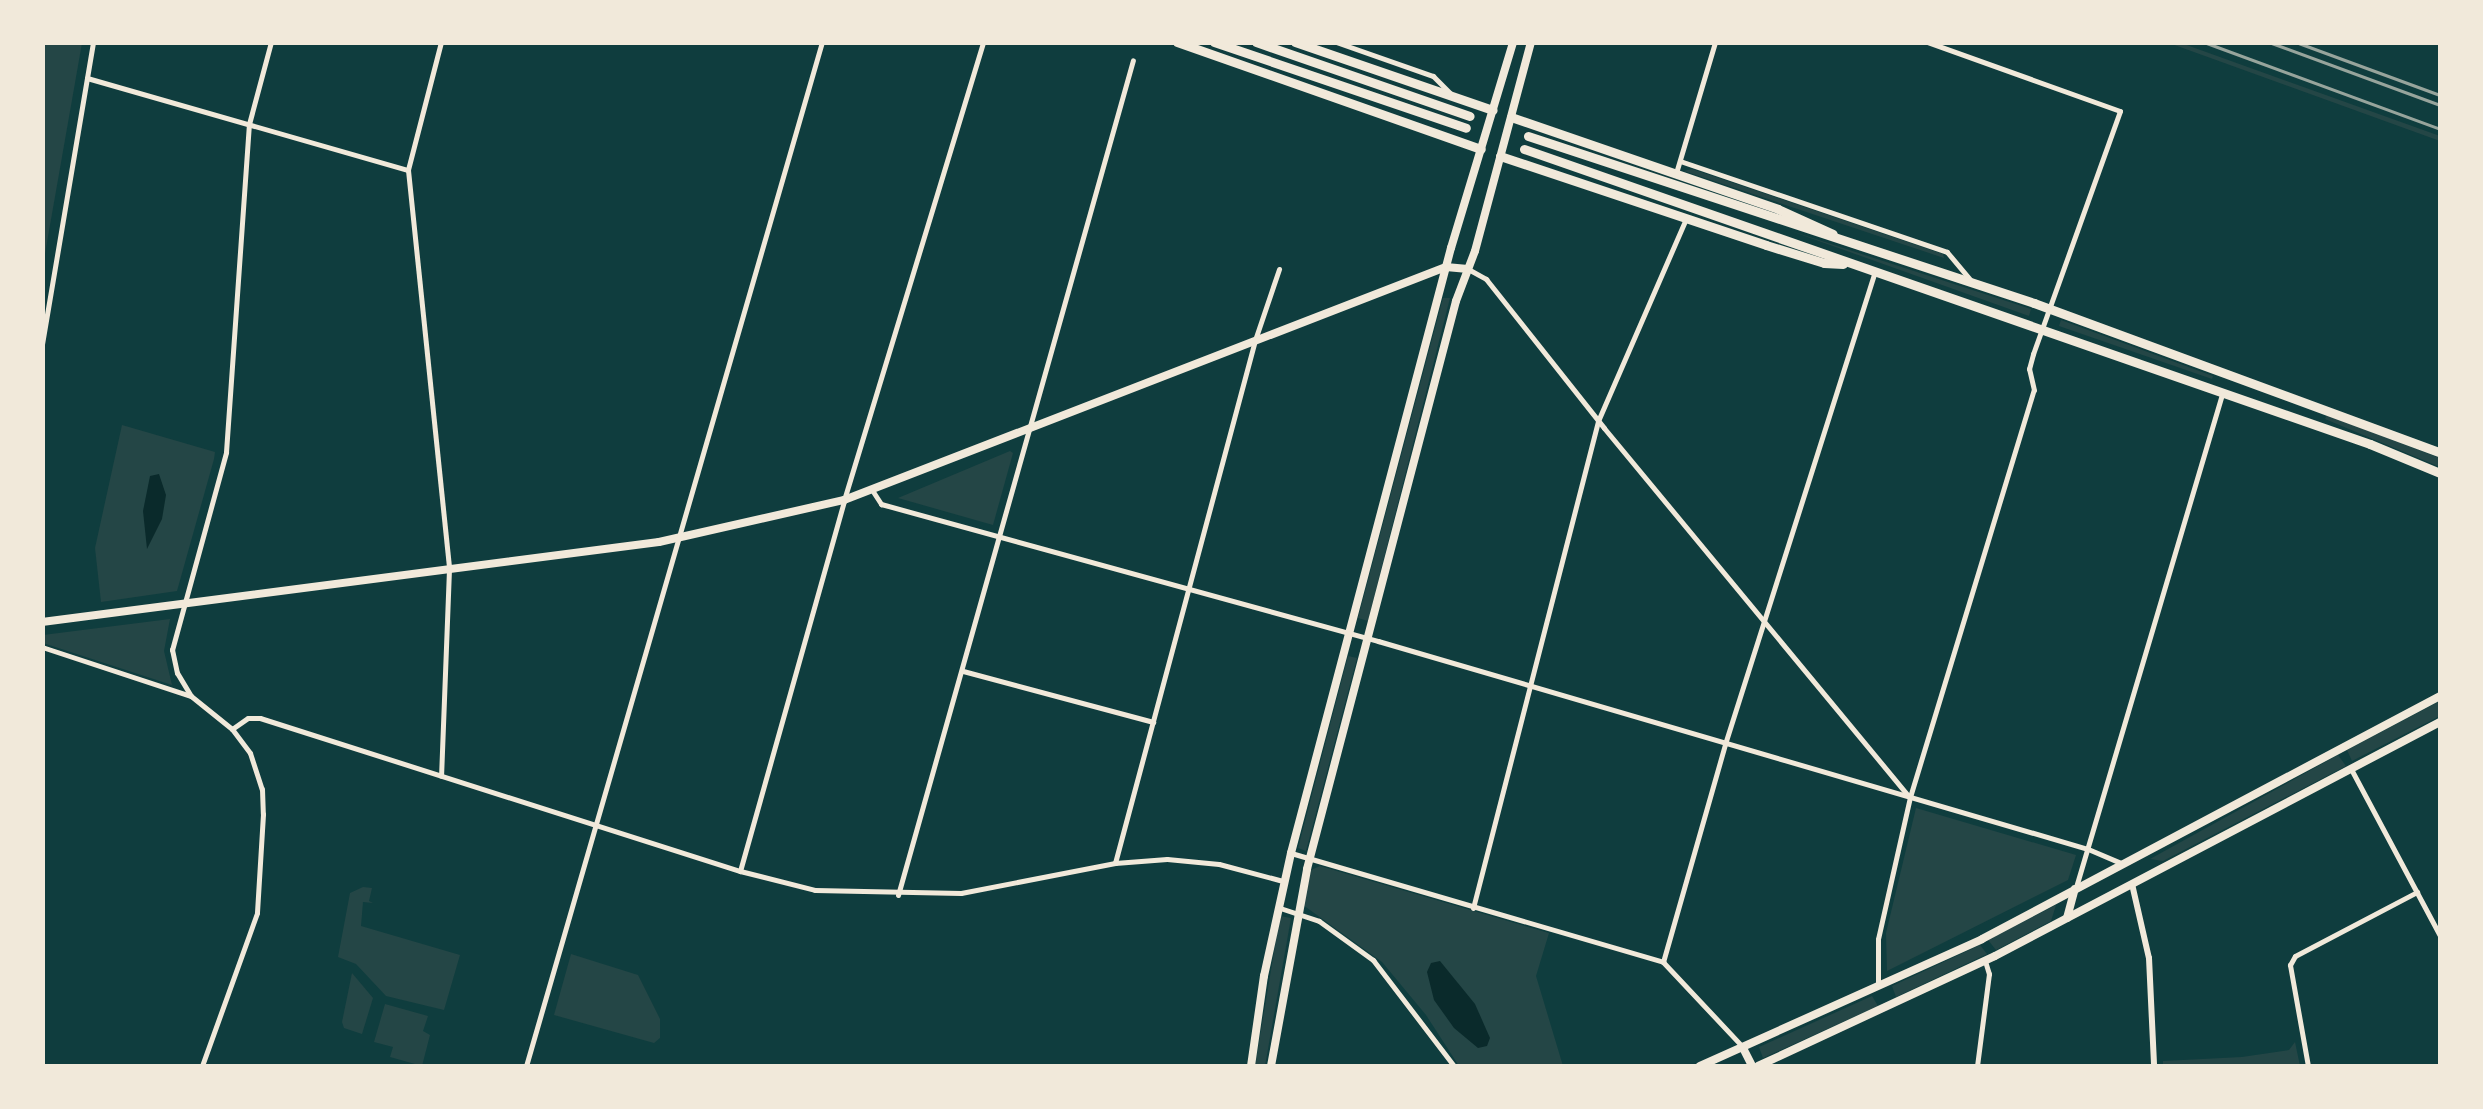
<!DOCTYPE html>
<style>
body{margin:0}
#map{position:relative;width:2483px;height:1109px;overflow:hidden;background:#0f3d3e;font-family:"Sofia Sans Condensed",sans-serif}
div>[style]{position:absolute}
.green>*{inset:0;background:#244646}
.water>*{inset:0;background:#0a2a2b}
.minor>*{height:5px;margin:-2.5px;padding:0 2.5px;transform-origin:2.5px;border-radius:2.5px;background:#f1e9da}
.tertiary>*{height:6px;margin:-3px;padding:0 3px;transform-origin:3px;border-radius:3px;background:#f1e9da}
.secondary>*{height:8px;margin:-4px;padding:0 4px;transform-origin:4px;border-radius:4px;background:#f1e9da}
.primary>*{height:9px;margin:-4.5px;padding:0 4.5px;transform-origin:4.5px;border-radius:4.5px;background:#f1e9da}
.tram>*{height:2.5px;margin:-1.25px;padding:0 1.25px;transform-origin:1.25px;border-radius:1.25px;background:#97a49c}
.rail>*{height:2.5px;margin:-1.25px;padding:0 1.25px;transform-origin:1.25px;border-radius:1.25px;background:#97a49c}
span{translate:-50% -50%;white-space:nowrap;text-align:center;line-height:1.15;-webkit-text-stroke:9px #f1e9da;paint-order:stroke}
.frame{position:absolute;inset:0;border:45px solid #f1e9da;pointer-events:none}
</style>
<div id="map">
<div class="green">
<div style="clip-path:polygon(43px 42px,82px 43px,43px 265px,42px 43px)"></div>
<div style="clip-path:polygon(2169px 43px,2181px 43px,2440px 136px,2440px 141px)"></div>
<div style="clip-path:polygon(1692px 169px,1943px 254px,1944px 258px,1684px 171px)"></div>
<div style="clip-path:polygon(1788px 230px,1874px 258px,2031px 309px,2029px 316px)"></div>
<div style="clip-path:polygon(1443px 298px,1450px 298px,1368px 621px,1358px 618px)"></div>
<div style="clip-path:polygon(2061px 320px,2213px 376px,2212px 379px,2059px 326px)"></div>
<div style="clip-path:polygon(2327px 415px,2440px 458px,2440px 467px,2325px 419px)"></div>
<div style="clip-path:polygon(122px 425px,215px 452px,214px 459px,177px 591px,101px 602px,95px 548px)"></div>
<div style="clip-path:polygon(1010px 451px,1013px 453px,993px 525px,898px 498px)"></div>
<div style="clip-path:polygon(170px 619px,164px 651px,172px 685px,43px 643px,43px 635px)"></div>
<div style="clip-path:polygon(1348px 656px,1357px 658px,1306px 851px,1298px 848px)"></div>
<div style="clip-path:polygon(2440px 701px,2440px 716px,2352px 761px,2347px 750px)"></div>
<div style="clip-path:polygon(2338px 755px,2346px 766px,2163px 861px,2150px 859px)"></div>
<div style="clip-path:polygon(1916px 808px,2076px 855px,2068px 880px,1887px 971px,1886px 933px)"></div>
<div style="clip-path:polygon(1320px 866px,1549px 933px,1536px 976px,1563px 1066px,1459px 1066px,1426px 1015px,1382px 962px,1303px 905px,1311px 870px)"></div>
<div style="clip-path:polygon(363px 887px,372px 888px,369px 901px,373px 903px,363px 902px,361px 926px,460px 955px,444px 1010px,386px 996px,356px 964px,338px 957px,350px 893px)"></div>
<div style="clip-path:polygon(2056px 905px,2051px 921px,1996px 950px,1988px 940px)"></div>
<div style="clip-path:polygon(1280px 916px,1291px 918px,1265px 1066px,1255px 1066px)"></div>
<div style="clip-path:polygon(1980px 945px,1987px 954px,1896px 997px,1892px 986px)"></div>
<div style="clip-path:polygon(571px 954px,638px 975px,660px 1019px,660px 1038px,654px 1043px,554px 1015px)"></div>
<div style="clip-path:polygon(352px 973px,373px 998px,362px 1034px,344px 1028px,342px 1022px)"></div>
<div style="clip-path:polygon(1872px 996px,1878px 1006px,1763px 1058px,1759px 1047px)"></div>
<div style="clip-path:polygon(385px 1004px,428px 1016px,423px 1031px,430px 1035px,422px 1066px,390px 1057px,393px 1047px,374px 1042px)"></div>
<div style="clip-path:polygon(2295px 1042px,2300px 1066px,2163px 1066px,2163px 1061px,2242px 1057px,2289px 1050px)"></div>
</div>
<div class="water">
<div style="clip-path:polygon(159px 474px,166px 495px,162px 519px,147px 549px,143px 511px,150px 476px)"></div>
<div style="clip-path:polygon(1440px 961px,1475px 1004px,1490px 1038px,1487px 1046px,1478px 1048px,1454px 1028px,1434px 1000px,1427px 972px,1431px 963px)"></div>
</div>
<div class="minor">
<div style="left:441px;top:42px;width:132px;rotate:104.5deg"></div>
<div style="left:408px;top:170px;width:401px;rotate:84.1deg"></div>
<div style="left:449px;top:569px;width:207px;rotate:92.2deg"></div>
<div style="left:1336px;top:42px;width:103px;rotate:19.3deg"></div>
<div style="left:1433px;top:76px;width:24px;rotate:45deg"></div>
<div style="left:87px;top:78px;width:334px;rotate:16deg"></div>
<div style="left:1680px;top:161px;width:282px;rotate:18.8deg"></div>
<div style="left:1947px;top:252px;width:35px;rotate:50deg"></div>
<div style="left:1676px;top:173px;width:137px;rotate:-73.4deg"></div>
<div style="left:1468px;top:269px;width:21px;rotate:29deg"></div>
<div style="left:1486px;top:279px;width:190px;rotate:51.6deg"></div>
<div style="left:1604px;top:428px;width:477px;rotate:50.4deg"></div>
<div style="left:42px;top:344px;width:306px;rotate:-80.4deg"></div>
<div style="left:872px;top:490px;width:17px;rotate:57deg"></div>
<div style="left:881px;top:504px;width:516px;rotate:15.41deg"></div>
<div style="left:1378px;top:641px;width:740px;rotate:16.33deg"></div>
<div style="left:2088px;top:849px;width:38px;rotate:23deg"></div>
<div style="left:42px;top:647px;width:157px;rotate:18.2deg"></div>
<div style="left:191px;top:696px;width:53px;rotate:38.8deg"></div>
<div style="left:232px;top:729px;width:30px;rotate:53deg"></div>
<div style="left:250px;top:753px;width:38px;rotate:72deg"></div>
<div style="left:262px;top:789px;width:25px;rotate:88deg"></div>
<div style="left:263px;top:814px;width:99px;rotate:93.5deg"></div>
<div style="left:257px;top:913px;width:163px;rotate:109.8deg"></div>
<div style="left:963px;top:671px;width:197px;rotate:15deg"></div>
<div style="left:191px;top:696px;width:27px;rotate:-121deg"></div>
<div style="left:177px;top:673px;width:24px;rotate:-102deg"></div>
<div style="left:172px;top:650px;width:205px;rotate:-74.7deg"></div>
<div style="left:226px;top:452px;width:329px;rotate:-86deg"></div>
<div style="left:249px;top:124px;width:85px;rotate:-75deg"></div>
<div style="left:232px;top:729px;width:19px;rotate:-35deg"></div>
<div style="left:248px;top:718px;width:12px"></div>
<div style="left:260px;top:718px;width:504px;rotate:17.68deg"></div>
<div style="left:740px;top:871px;width:77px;rotate:14.2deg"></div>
<div style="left:815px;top:890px;width:146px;rotate:1.2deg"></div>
<div style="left:961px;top:893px;width:157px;rotate:-11deg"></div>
<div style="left:1115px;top:863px;width:52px;rotate:-4.4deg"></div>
<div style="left:1167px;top:859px;width:52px;rotate:5.5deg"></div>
<div style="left:1219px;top:864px;width:66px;rotate:14.9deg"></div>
<div style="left:2351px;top:769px;width:189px;rotate:61.9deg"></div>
<div style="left:1291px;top:853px;width:388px;rotate:16.3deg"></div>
<div style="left:1663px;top:962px;width:114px;rotate:46.8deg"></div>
<div style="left:1115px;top:863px;width:541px;rotate:-75.01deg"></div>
<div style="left:1255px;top:340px;width:75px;rotate:-71.3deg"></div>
<div style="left:740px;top:871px;width:385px;rotate:-74.3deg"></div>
<div style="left:844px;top:500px;width:479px;rotate:-73.1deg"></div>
<div style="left:2076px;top:887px;width:514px;rotate:-73.5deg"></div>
<div style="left:898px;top:895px;width:867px;rotate:-74.28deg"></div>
<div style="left:1280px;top:908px;width:41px;rotate:18.4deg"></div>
<div style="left:1319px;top:921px;width:67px;rotate:35.8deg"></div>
<div style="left:1373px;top:960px;width:133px;rotate:52.6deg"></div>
<div style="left:1473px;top:908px;width:503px;rotate:-75.6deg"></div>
<div style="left:1598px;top:421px;width:220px;rotate:-66.5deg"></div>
<div style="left:1663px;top:962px;width:227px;rotate:-74.1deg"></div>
<div style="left:1725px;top:744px;width:493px;rotate:-72.4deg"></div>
<div style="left:1878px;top:985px;width:46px;rotate:-90deg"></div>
<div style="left:1878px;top:939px;width:146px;rotate:-77.3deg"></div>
<div style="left:1910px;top:797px;width:425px;rotate:-73.1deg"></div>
<div style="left:2034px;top:390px;width:22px;rotate:-103deg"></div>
<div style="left:2029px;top:369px;width:16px;rotate:-75deg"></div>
<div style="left:2033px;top:354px;width:258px;rotate:-70.3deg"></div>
<div style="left:2120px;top:111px;width:205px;rotate:-160.3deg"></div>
<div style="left:526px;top:1066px;width:1066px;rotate:-73.88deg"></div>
<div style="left:1977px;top:1066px;width:93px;rotate:-82.6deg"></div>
<div style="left:1989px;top:974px;width:14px;rotate:-107deg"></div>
<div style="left:2308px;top:1066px;width:103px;rotate:-100.1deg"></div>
<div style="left:2290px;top:965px;width:10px;rotate:-61deg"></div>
<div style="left:2295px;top:956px;width:138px;rotate:-27.7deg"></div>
</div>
<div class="tertiary">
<div style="left:2132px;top:884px;width:76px;rotate:77.1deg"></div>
<div style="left:2149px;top:958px;width:108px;rotate:87.3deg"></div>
</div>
<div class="secondary">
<div style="left:42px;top:622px;width:622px;rotate:-7.39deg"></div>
<div style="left:659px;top:542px;width:190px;rotate:-12.8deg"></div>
<div style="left:844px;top:500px;width:646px;rotate:-21.16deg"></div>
<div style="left:1446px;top:267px;width:22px;rotate:5deg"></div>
<div style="left:2067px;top:918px;width:30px;rotate:-75deg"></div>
<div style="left:1743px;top:1048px;width:20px;rotate:63deg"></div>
<div style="left:1251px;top:1066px;width:91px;rotate:-81.8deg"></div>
<div style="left:1264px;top:976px;width:126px;rotate:-77.6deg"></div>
<div style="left:1291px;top:853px;width:626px;rotate:-75.19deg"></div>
<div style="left:1451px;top:248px;width:215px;rotate:-73.2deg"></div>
<div style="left:1271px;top:1066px;width:200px;rotate:-79.6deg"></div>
<div style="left:1307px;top:869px;width:587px;rotate:-75.3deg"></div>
<div style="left:1456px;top:301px;width:53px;rotate:-69.2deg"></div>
<div style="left:1475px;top:251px;width:216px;rotate:-75deg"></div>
<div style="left:1700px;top:1066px;width:309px;rotate:-24.2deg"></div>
<div style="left:1982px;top:939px;width:518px;rotate:-27.95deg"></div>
<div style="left:1758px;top:1066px;width:261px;rotate:-24.9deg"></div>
<div style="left:1995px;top:956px;width:503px;rotate:-27.74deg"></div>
</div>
<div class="primary">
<div style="left:1177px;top:42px;width:322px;rotate:19.4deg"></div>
<div style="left:1214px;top:42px;width:266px;rotate:18.8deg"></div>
<div style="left:1256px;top:42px;width:226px;rotate:19.1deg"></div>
<div style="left:1295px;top:42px;width:209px;rotate:19deg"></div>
<div style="left:1511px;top:117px;width:282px;rotate:19deg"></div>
<div style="left:1778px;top:209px;width:60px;rotate:24.4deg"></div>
<div style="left:1528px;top:136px;width:533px;rotate:18.26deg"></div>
<div style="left:2034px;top:303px;width:432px;rotate:20.2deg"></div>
<div style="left:1524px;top:149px;width:896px;rotate:19.22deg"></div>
<div style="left:2370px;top:444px;width:76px;rotate:22.5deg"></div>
<div style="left:1500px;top:156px;width:280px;rotate:18.5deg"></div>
<div style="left:1766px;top:245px;width:61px;rotate:17.2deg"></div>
<div style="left:1824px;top:263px;width:19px;rotate:3deg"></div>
</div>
<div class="tram">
<div style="left:2204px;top:42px;width:252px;rotate:20.2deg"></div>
<div style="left:2269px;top:42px;width:182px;rotate:20.2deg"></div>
</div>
<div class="rail">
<div style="left:2296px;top:42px;width:153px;rotate:20.2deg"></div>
</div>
<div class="frame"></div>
</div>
